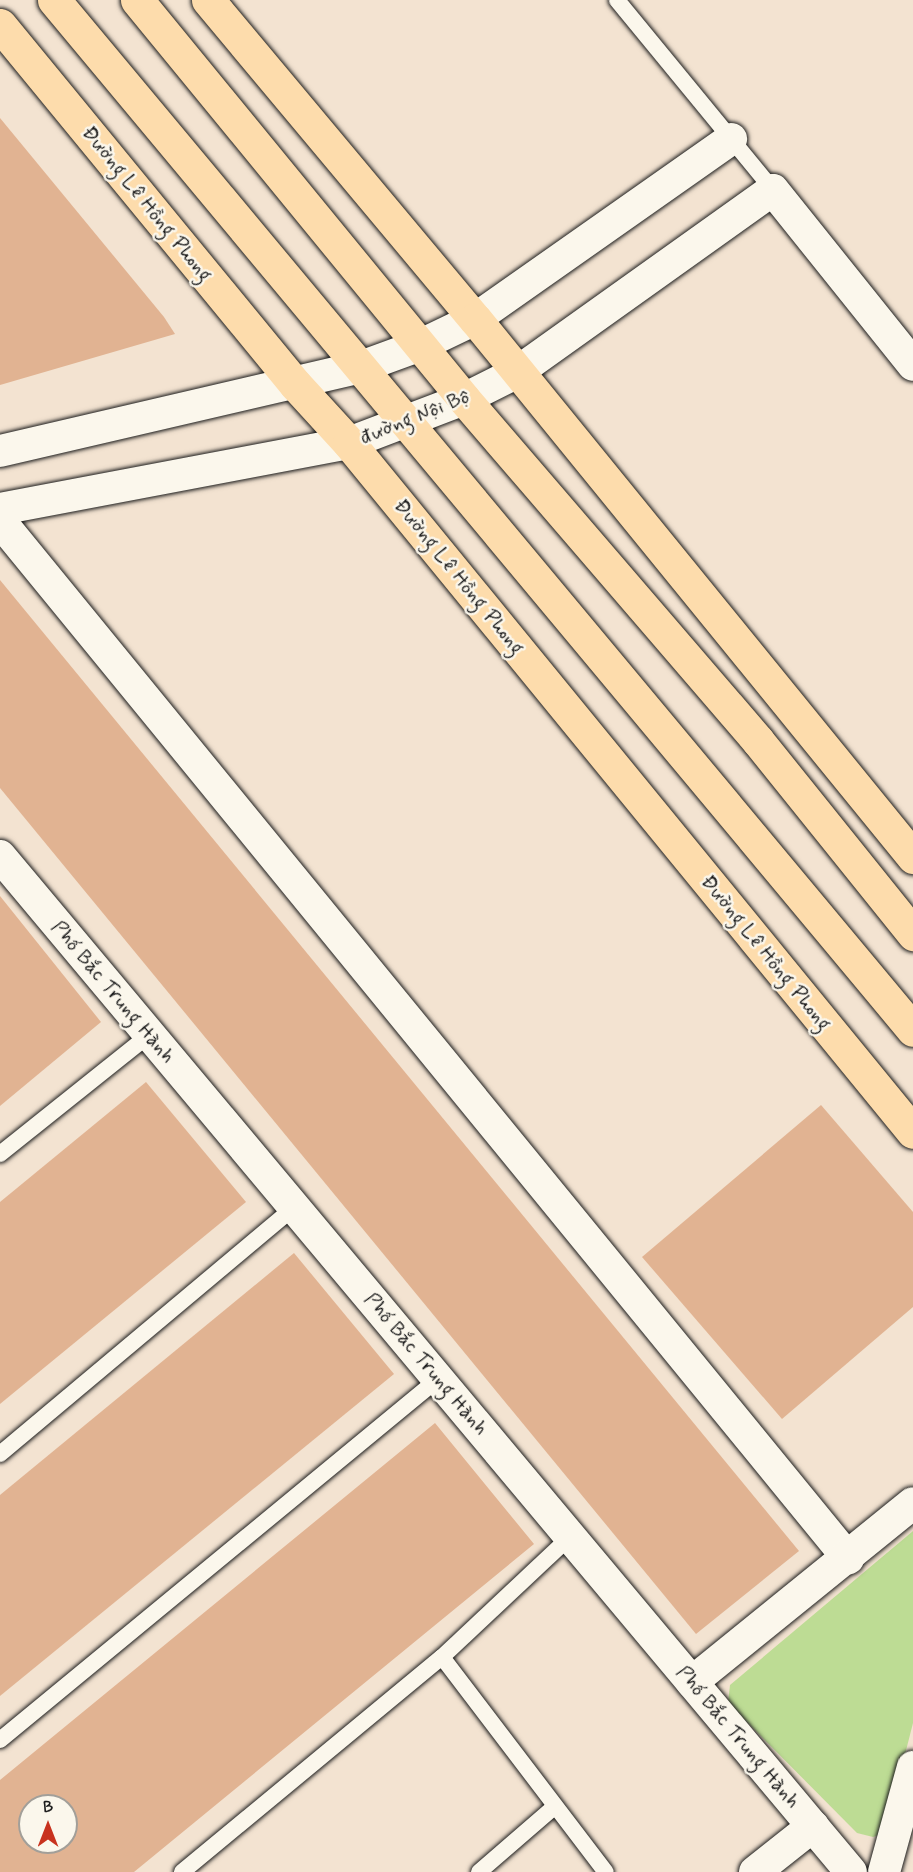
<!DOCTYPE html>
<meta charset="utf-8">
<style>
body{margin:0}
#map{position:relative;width:913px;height:1872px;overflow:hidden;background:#f3e3d1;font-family:Mynerve,sans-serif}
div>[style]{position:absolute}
.green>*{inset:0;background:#bddc94}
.building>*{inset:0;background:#e1b392}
.roads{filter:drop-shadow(0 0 2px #1c1c1c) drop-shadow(0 0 2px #1c1c1c)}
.service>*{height:16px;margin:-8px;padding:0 8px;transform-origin:8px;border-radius:8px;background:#fbf7ec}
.minor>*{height:32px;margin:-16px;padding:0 16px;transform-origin:16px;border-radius:16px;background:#fbf7ec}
.primary>*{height:33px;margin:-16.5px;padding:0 16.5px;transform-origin:16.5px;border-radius:16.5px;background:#fddcac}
span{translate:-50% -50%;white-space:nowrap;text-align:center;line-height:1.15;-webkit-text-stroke:5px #fbf7ec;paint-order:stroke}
.street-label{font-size:21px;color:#1c1c1c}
.north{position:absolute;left:18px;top:1794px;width:60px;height:60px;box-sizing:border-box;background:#fbf7ec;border:2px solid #a29f99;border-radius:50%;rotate:0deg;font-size:16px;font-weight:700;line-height:24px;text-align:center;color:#1c1c1c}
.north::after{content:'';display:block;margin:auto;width:21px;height:27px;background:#c8321e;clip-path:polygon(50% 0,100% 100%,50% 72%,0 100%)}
</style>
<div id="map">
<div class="green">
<div style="clip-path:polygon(913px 1531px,913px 1723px,885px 1833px,873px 1837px,857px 1833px,728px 1703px,730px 1685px)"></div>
</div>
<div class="building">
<div style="clip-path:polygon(0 118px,164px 317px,175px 334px,0 385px)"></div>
<div style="clip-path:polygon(0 580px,799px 1551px,696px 1634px,0 788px)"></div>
<div style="clip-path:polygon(0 896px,101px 1022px,0 1106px)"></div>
<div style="clip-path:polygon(146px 1082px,246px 1202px,0 1404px,0 1202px)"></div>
<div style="clip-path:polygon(821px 1105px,913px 1212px,913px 1307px,782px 1419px,642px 1257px)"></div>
<div style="clip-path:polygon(294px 1253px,394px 1374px,0 1696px,0 1495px)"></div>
<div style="clip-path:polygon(evenodd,435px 1423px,534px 1544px,134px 1872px,0 1872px,0 1780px,435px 1423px,30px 1806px,66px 1806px,66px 1842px,30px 1842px,30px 1806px)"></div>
</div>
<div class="roads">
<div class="service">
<div style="left:617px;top:0;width:246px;rotate:50.6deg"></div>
<div style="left:0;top:1154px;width:191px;rotate:-38.6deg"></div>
<div style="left:0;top:1454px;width:384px;rotate:-40deg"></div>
<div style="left:442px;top:1657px;width:270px;rotate:52.7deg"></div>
<div style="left:0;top:1740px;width:568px;rotate:-39.5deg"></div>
<div style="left:182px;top:1872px;width:337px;rotate:-39.6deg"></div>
<div style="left:442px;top:1657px;width:175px;rotate:-43.2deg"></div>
<div style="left:479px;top:1872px;width:99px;rotate:-40.9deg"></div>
</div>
<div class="minor">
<div style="left:0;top:451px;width:367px;rotate:-13.1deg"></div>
<div style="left:358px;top:368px;width:67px;rotate:-20.1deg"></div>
<div style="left:421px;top:345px;width:60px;rotate:-25.7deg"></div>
<div style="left:475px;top:319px;width:313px;rotate:-35.1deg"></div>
<div style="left:0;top:509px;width:355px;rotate:-10.7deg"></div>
<div style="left:349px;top:443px;width:123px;rotate:-20.9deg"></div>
<div style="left:464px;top:399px;width:58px;rotate:-26.6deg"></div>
<div style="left:516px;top:373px;width:315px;rotate:-35.5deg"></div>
<div style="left:773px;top:190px;width:224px;rotate:51.3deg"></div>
<div style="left:0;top:521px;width:1340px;rotate:50.73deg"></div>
<div style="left:0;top:856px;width:1325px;rotate:50.05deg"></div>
<div style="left:692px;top:1682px;width:284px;rotate:-39deg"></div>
<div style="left:755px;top:1872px;width:74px;rotate:-38.4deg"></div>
<div style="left:884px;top:1872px;width:109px;rotate:-74.6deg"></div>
</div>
<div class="primary">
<div style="left:54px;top:0;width:1341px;rotate:50.17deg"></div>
<div style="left:137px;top:0;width:516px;rotate:50.66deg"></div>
<div style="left:464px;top:399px;width:451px;rotate:49.3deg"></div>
<div style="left:758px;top:741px;width:248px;rotate:51.2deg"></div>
<div style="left:208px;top:0;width:416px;rotate:50.1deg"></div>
<div style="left:475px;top:319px;width:694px;rotate:50.85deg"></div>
<div style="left:0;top:25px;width:465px;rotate:50.6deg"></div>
<div style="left:295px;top:384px;width:80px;rotate:47.5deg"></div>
<div style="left:349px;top:443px;width:890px;rotate:50.7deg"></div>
</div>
</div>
<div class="street-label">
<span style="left:147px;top:204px;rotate:51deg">Đường Lê Hồng Phong</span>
<span style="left:415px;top:417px;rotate:-22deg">đường Nội Bộ</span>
<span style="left:459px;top:577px;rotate:51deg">Đường Lê Hồng Phong</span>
<span style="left:766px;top:953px;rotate:51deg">Đường Lê Hồng Phong</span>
<span style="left:113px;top:992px;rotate:50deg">Phố Bắc Trung Hành</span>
<span style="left:426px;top:1364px;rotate:50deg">Phố Bắc Trung Hành</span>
<span style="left:738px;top:1737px;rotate:50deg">Phố Bắc Trung Hành</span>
</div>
<div class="north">B</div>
</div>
